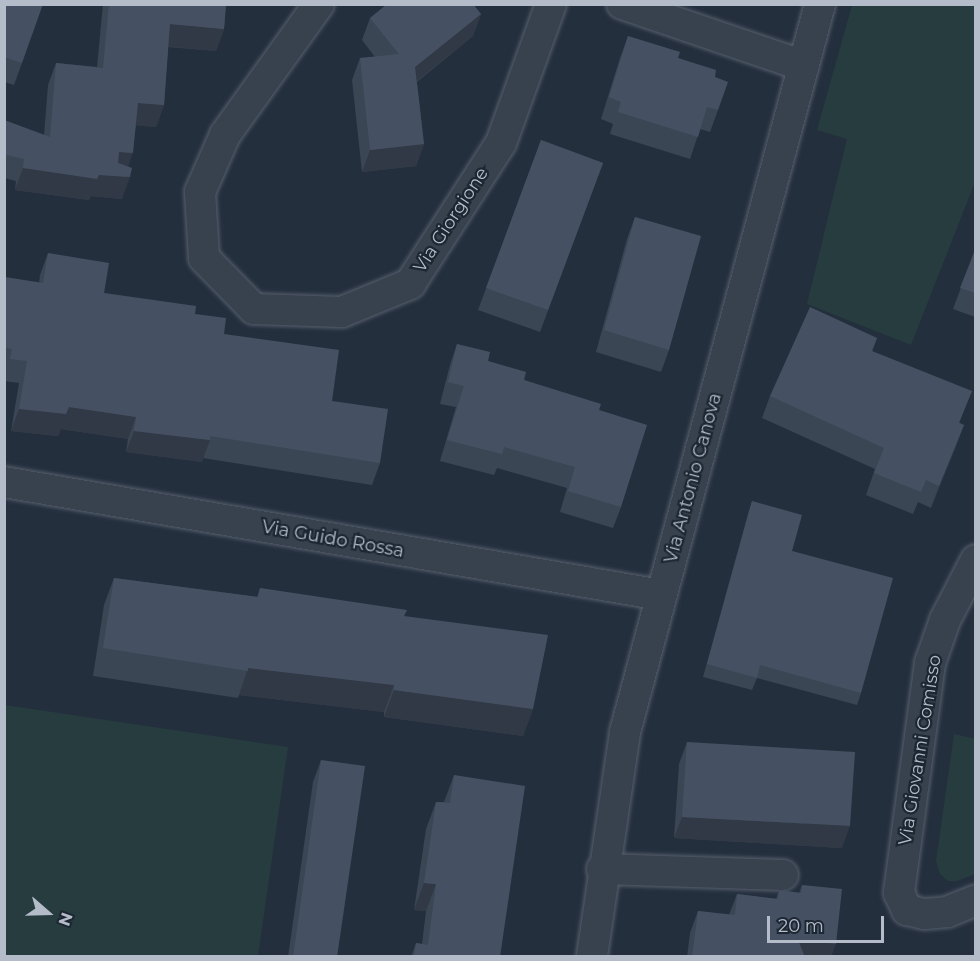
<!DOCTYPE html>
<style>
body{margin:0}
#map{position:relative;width:980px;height:961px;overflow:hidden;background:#242f3e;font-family:Montserrat,sans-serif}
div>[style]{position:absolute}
.green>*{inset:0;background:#263c3f}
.roads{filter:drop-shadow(0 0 2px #565f6c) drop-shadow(0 0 2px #565f6c)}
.street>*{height:30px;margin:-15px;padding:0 15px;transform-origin:15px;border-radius:15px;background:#38414e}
.wall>*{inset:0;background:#3b4654}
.shaded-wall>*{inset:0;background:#303945}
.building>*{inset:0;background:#455162}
span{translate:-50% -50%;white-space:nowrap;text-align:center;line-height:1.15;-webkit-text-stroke:4.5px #1d2633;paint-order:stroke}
.street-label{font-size:18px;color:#b4bcc9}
.frame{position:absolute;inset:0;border:6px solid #b4bcc9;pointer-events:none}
.north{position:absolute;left:18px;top:883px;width:60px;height:60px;-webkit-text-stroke:4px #1d2633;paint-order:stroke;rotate:110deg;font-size:16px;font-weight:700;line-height:24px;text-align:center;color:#b4bcc9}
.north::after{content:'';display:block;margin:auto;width:21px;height:27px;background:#b4bcc9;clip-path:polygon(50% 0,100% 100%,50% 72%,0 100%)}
.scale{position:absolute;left:767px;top:916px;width:117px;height:27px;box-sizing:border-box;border:3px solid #b4bcc9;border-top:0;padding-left:8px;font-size:18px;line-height:21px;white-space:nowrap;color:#b4bcc9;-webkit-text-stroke:4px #1d2633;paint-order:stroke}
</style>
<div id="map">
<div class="green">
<div style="clip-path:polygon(852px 5px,975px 5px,975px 182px,911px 345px,807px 304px,847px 139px,817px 130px)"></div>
<div style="clip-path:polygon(5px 705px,288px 747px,258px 956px,5px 956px)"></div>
<div style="clip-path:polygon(954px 734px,976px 739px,975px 874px,957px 881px,948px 881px,940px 874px,936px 861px)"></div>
</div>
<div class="roads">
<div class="street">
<div style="left:319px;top:4px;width:161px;rotate:125.7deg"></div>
<div style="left:225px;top:135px;width:62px;rotate:113.7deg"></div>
<div style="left:200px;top:192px;width:66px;rotate:86.5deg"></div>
<div style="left:204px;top:258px;width:71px;rotate:45.6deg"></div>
<div style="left:254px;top:309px;width:88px;rotate:2deg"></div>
<div style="left:342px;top:312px;width:74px;rotate:-22.4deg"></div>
<div style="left:410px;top:284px;width:168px;rotate:-57.2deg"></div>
<div style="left:501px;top:143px;width:148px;rotate:-70.2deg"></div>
<div style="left:622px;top:4px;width:192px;rotate:18.8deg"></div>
<div style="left:4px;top:482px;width:667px;rotate:9.76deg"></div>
<div style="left:976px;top:560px;width:68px;rotate:117.3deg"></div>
<div style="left:945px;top:620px;width:46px;rotate:109.2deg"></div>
<div style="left:930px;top:663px;width:232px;rotate:97.7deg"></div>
<div style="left:899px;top:893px;width:19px;rotate:65deg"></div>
<div style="left:907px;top:910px;width:18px;rotate:13deg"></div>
<div style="left:925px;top:914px;width:22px;rotate:-5deg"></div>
<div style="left:947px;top:912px;width:31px;rotate:-22deg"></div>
<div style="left:602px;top:869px;width:181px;rotate:1.9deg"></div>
<div style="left:592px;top:956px;width:226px;rotate:-81.6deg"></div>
<div style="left:625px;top:732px;width:754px;rotate:-75deg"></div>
</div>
</div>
<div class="wall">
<div style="clip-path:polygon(4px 4px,22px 63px,14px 85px,4px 82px)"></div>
<div style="clip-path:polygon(103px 4px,226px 4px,224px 29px,216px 51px,168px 47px,164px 105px,156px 127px,136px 125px,122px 199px,91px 196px,89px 200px,15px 190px,16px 181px,4px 178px,4px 120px,44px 135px,48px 85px,56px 63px,97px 67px)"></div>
<div style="clip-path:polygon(481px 14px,473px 36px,417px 82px,424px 144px,416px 166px,362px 172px,352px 80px,360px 58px,375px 57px,362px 40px,370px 18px)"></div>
<div style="clip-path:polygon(628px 36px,678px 58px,715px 77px,718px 110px,710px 132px,700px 129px,690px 159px,610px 134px,613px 124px,601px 119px,620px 58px)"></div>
<div style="clip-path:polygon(541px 140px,603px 163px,540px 332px,478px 310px)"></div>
<div style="clip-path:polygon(635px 217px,669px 350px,661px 372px,596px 352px,627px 239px)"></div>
<div style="clip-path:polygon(975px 250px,975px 317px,953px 309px)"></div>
<div style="clip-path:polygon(48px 253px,104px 293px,195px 314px,224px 334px,332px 401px,380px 463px,372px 485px,203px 458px,202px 462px,126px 452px,128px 439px,61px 429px,58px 436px,11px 431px,19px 383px,4px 381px,4px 279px,39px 283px,40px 275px)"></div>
<div style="clip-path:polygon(877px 338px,872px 351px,960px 423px,964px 425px,931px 508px,918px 502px,913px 514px,866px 495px,875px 469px,762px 418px,770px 396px)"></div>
<div style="clip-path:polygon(457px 344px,524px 380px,599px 410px,621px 507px,613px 528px,560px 512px,567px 488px,497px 468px,494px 475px,440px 461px,456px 407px,440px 404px,450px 365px)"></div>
<div style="clip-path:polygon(752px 501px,792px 551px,861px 693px,857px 705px,757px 678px,752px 690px,703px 677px,748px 514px)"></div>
<div style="clip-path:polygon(114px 578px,257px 597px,260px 588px,404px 616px,533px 709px,523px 736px,384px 717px,384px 712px,239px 695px,238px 698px,93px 676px,104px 605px)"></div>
<div style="clip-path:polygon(687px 742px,842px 848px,674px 838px,679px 764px)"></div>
<div style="clip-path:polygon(321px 760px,337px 957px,288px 957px,313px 782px)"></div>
<div style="clip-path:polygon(454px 775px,500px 957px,411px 957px,416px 943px,422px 944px,426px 911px,414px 910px,426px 829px,436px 802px,444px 802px)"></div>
<div style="clip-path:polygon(802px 885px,831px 957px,687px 957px,690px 933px,698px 911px,729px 915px,737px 894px,776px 899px,779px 890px,799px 893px)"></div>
</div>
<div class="shaded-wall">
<div style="clip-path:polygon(481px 14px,473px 36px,407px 89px,415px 67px)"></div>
<div style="clip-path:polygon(170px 24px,224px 29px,216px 51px,162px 46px)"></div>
<div style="clip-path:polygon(138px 103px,164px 105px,156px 127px,130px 125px)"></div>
<div style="clip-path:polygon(424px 144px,416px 166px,362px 172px,370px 150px)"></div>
<div style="clip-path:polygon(119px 152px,133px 153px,125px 175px,111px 174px)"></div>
<div style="clip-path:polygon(23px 168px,99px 175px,130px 177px,122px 199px,91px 196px,89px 200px,15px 190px)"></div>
<div style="clip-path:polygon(69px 407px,136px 417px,128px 439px,61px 429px,58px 436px,11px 431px,19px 409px)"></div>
<div style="clip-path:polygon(964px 425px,956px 447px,931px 508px,939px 486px)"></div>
<div style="clip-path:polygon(134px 431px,210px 440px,202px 462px,126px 452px)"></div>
<div style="clip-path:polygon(248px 668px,394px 685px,384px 712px,239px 695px)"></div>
<div style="clip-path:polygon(394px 690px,533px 709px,523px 736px,384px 717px)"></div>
<div style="clip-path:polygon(682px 817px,850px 826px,842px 848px,674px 838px)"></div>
<div style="clip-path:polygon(424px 883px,436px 884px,426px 911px,414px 910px)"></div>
<div style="clip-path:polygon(798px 940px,836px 944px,831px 957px,792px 957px)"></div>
</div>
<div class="building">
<div style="clip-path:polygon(4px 4px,43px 4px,22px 63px,4px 57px)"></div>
<div style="clip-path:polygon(109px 4px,226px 4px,224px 29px,170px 24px,164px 105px,138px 103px,133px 153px,119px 152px,118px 163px,132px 168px,130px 177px,99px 175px,97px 179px,23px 168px,24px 159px,7px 155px,4px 162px,4px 120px,50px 137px,56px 63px,103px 68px)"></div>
<div style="clip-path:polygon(387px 4px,473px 4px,481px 14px,415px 67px,424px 144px,370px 150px,360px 58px,399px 54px,370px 18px)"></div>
<div style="clip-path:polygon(628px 36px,680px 52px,678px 58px,716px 70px,715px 77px,728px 82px,718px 110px,707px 107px,698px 137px,618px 112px,621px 102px,609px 97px)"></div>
<div style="clip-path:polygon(541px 140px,603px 163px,548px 310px,486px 288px)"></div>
<div style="clip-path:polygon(635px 217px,701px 236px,669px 350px,604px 330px)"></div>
<div style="clip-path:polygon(975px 250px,975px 293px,960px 288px)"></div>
<div style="clip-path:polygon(48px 253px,109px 263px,104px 293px,196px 306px,195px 314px,226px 318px,224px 334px,339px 350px,332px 401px,388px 409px,380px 463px,210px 436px,210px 440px,134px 431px,136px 417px,69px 407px,66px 414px,19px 409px,27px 361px,10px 359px,12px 349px,4px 347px,5px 277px,43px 283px)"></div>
<div style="clip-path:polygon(810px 307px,877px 338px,872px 351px,972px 391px,959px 423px,964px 425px,939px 486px,926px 480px,921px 492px,874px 473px,884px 448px,770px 396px)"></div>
<div style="clip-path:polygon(457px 344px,490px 352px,488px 361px,526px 372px,524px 380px,601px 404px,599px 410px,647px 425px,621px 507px,568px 491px,575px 467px,504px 447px,502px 454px,447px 440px,464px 386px,448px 382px)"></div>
<div style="clip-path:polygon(752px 501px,802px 515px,792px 551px,893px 578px,861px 693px,760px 665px,757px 678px,707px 664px)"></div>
<div style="clip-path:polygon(114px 578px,258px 597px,260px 588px,407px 610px,404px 616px,548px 635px,533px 709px,394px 690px,394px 685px,248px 668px,248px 671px,103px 648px)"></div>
<div style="clip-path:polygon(687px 742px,855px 752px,850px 826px,682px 817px)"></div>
<div style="clip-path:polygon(321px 760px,365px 766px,337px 957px,293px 957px)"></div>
<div style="clip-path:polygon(454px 775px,525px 786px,500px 957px,414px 957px,416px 943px,428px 945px,436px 884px,424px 883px,436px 802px,450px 803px)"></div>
<div style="clip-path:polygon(802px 885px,842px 889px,836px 944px,798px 940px,805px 957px,692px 957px,698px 911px,735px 915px,737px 894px,778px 899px,779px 890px,801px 893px)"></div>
</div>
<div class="street-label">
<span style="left:451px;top:220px;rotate:-57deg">Via Giorgione</span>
<span style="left:693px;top:478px;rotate:-75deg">Via Antonio Canova</span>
<span style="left:333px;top:539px;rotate:10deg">Via Guido Rossa</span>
<span style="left:920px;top:750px;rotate:-81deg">Via Giovanni Comisso</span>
</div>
<div class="frame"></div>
<div class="north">N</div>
<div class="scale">20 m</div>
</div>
